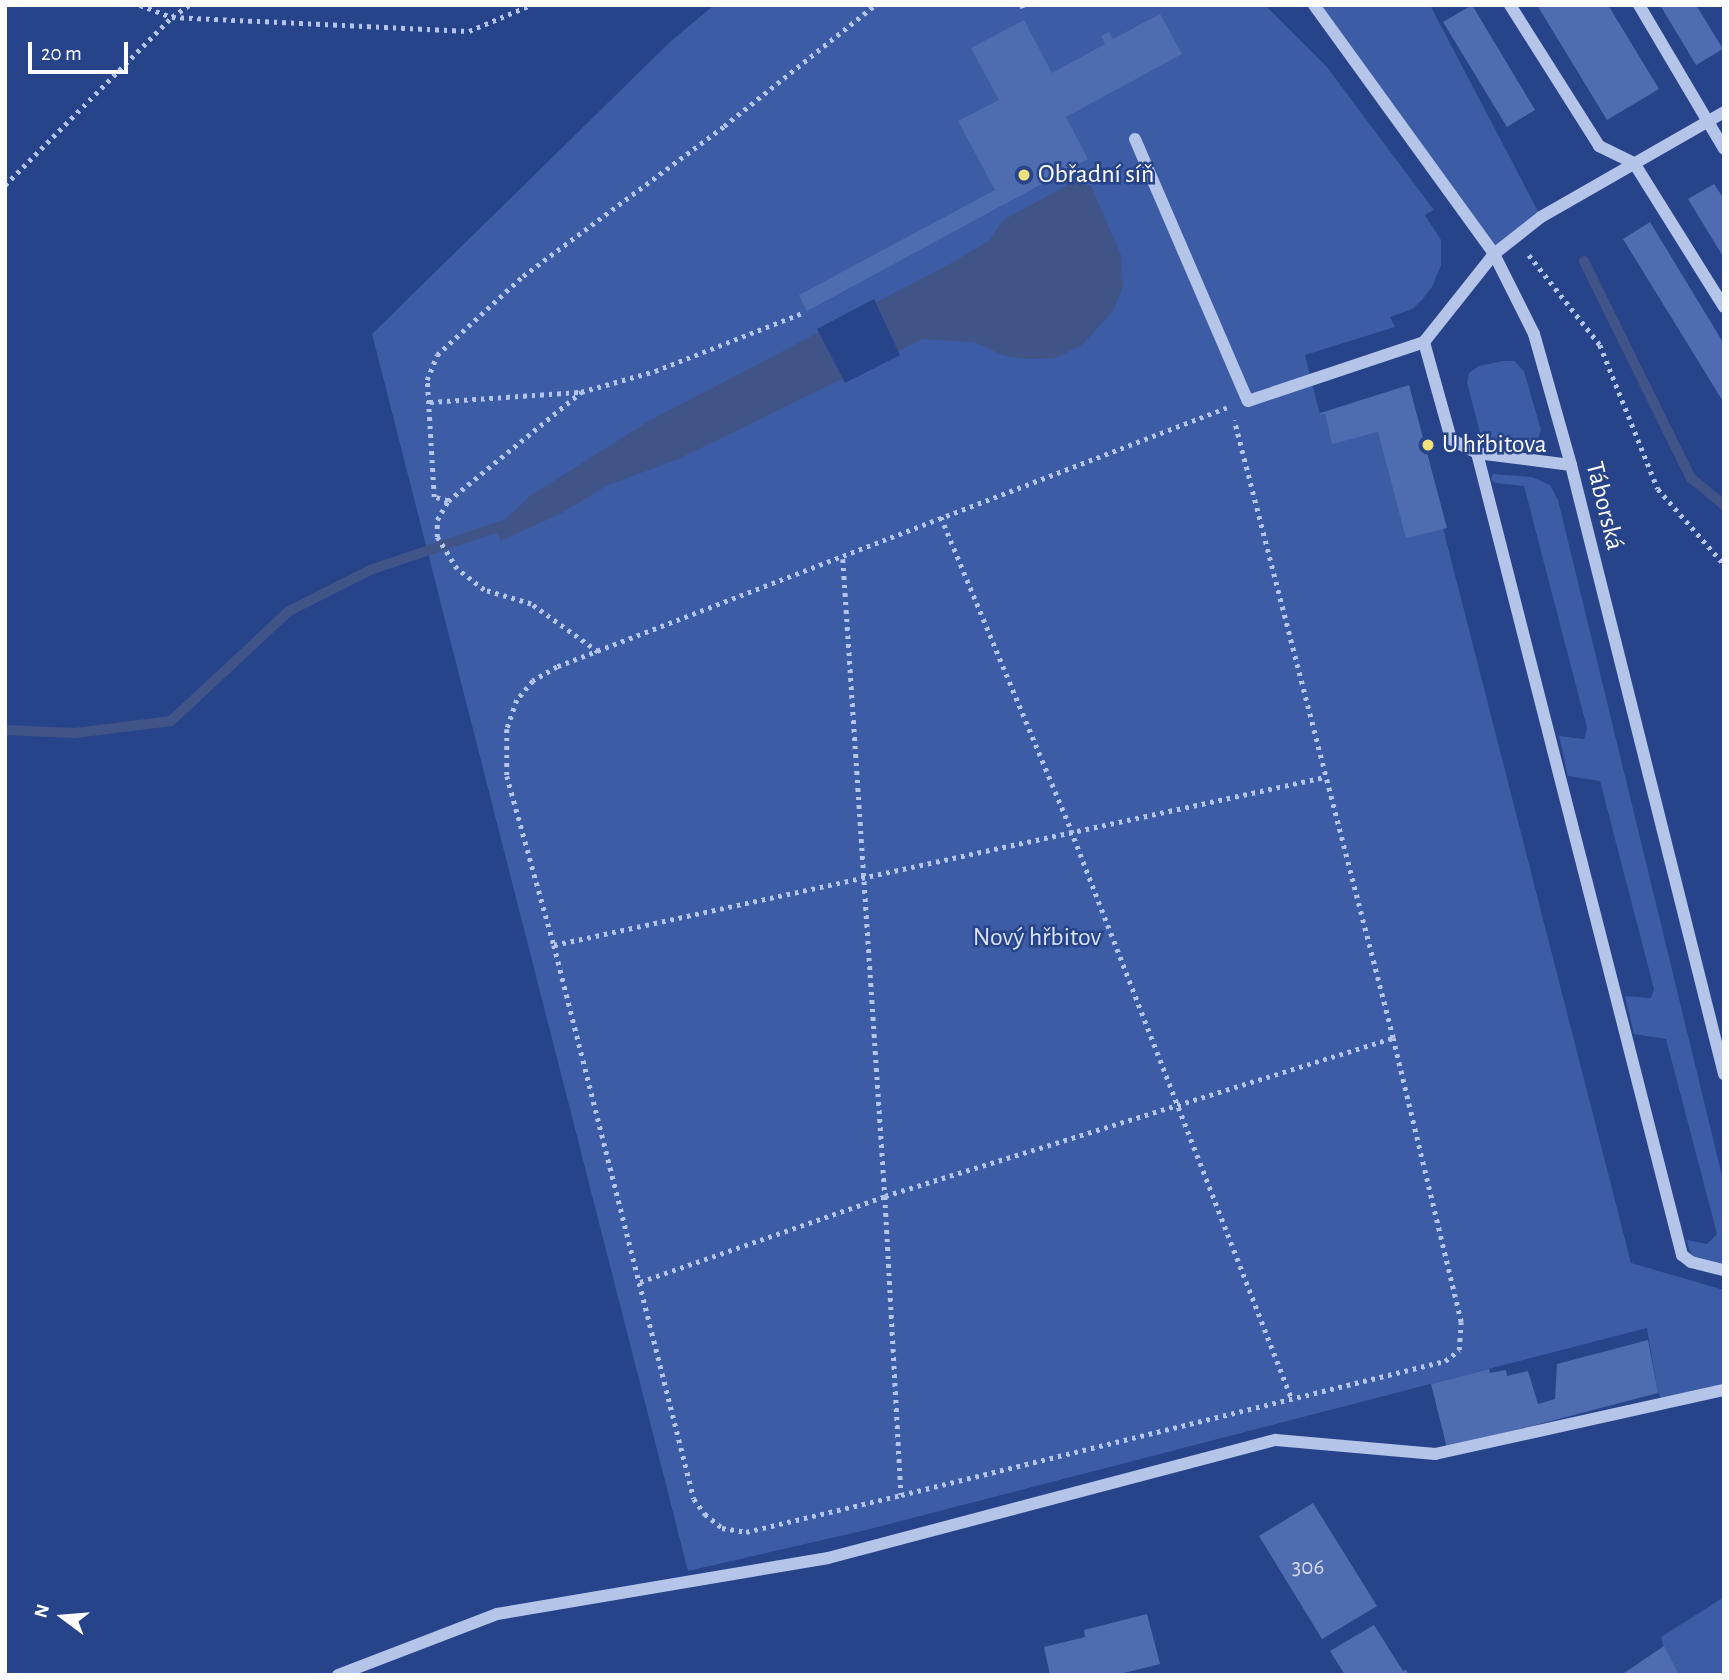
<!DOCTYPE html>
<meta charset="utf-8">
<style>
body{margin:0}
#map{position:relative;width:1729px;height:1680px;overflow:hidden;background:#274389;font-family:"Alegreya Sans",sans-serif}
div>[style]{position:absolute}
.green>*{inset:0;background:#3c5ca6}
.water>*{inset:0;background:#405487}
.pier>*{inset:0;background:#274389}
.stream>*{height:10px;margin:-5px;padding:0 5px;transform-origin:5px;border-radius:5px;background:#405487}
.building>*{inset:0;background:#506cb1}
.path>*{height:4.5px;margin-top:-2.25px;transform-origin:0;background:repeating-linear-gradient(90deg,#b5c4e9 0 3.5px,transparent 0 8.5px)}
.minor>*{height:12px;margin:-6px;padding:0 6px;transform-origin:6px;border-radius:6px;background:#b5c4e9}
.dots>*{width:19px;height:19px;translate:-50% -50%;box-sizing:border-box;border:4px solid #274389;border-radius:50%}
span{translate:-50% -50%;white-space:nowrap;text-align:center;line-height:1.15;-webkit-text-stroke:5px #274389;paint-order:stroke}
.number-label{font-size:23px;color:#d3daec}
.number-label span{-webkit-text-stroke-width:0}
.poi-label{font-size:26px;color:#fff}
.left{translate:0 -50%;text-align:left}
.street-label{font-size:26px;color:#fff}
.park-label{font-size:26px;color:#d9e2f7}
.frame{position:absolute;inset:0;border:7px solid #fff;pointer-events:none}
.north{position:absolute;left:28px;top:1582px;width:70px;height:70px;-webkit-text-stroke:5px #274389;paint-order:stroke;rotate:286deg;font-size:19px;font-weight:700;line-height:28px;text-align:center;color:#fff}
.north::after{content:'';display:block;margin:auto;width:24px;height:32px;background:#fff;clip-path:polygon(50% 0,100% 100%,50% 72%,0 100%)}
.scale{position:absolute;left:28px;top:42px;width:100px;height:32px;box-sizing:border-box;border:4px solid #fff;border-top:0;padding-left:9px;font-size:21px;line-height:24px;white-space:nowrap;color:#fff;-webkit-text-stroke:5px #274389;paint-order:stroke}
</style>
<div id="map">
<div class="green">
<div style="clip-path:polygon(714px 5px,1265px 5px,1327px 67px,1434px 210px,1425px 215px,1441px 240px,1441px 265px,1432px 287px,1422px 300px,1412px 309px,1390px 317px,1395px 327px,1305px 355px,1320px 415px,1325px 414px,1332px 443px,1378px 432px,1443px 528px,1631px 1263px,1724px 1290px,1724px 1390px,1664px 1403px,1658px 1393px,1647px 1328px,866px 1530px,688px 1571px,372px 334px,670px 42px)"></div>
<div style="clip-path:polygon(1314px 5px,1430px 5px,1541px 217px,1494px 254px)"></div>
<div style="clip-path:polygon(1503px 361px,1514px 361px,1524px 371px,1541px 430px,1535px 447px,1526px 449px,1488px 444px,1481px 437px,1467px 382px,1469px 373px,1479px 366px)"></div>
<div style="clip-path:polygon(1493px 474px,1532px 477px,1550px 485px,1558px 500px,1724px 1184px,1724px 1263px,1719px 1265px,1694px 1259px,1689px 1249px,1687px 1240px,1707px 1244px,1717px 1234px,1666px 1039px,1634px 1034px,1625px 996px,1651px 998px,1654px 989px,1600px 781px,1568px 776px,1559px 736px,1584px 739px,1587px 728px,1524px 486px,1495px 483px,1491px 479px)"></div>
<div style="clip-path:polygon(1724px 1597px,1724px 1675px,1679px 1675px,1665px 1653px,1661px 1637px)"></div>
</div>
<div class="water">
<div style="clip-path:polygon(1073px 182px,1091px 186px,1121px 255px,1123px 286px,1113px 311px,1082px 345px,1055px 358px,1028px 359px,1005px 356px,974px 342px,923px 339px,676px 460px,606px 486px,562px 513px,501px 541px,495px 529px,530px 496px,649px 421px,957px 260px,990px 240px,1002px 221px)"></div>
</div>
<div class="pier">
<div style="clip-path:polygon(874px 299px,900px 355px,845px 383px,817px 329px)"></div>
</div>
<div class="stream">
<div style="left:1584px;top:261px;width:242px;rotate:63.8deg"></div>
<div style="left:1691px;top:478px;width:43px;rotate:39.3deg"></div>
<div style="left:5px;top:730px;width:70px;rotate:2.5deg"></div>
<div style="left:75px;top:733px;width:97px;rotate:-7.1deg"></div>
<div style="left:171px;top:721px;width:161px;rotate:-43deg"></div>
<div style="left:289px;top:611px;width:91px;rotate:-26.8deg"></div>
<div style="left:370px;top:570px;width:145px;rotate:-18.6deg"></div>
</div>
<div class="building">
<div style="clip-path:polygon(1472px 5px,1535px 110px,1507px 127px,1443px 22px)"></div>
<div style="clip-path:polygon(1537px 5px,1608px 5px,1659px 89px,1607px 120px)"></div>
<div style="clip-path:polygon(1660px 5px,1696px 5px,1723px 49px,1696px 65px)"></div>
<div style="clip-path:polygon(1160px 14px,1182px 54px,1066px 117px,1088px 159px,807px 311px,799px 295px,995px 190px,958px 121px,999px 100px,971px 48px,1024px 20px,1052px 73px,1105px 44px,1101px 36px,1109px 32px,1113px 39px)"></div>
<div style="clip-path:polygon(1714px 184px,1724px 199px,1724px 258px,1688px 199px)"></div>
<div style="clip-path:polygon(1650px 222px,1724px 344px,1724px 403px,1623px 239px)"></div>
<div style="clip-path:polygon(1409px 385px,1447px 528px,1406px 538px,1378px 432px,1332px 444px,1325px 414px,1320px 415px,1320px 413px)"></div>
<div style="clip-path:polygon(1648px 1340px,1658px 1393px,1447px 1448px,1431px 1384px,1489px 1369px,1490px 1373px,1506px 1370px,1507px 1376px,1528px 1371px,1538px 1404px,1555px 1399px,1557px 1364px)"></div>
<div style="clip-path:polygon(1313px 1503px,1377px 1606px,1322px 1639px,1259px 1536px)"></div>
<div style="clip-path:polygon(1147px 1614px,1160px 1664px,1116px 1675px,1050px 1675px,1044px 1647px,1085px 1637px,1084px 1630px)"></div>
<div style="clip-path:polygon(1374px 1625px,1403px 1671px,1406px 1670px,1409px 1675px,1345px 1675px,1330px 1651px)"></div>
<div style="clip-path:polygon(1664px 1646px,1679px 1675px,1621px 1675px)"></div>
</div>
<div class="path">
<div style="left:140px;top:5px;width:34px;rotate:21deg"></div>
<div style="left:172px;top:17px;width:21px;rotate:-35deg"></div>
<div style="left:1022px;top:5px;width:3px;rotate:72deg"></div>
<div style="left:5px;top:185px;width:237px;rotate:-45.2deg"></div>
<div style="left:172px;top:17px;width:297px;rotate:2.7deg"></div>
<div style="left:469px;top:31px;width:67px;rotate:-22.8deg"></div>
<div style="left:1529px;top:255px;width:115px;rotate:51.7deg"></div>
<div style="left:1600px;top:345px;width:155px;rotate:68.1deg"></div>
<div style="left:1658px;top:489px;width:100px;rotate:48.7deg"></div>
<div style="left:430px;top:402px;width:150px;rotate:-3.8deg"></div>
<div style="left:1227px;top:408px;width:718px;rotate:158.87deg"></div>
<div style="left:557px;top:667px;width:28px;rotate:150deg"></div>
<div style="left:533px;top:681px;width:25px;rotate:130deg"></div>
<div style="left:517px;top:700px;width:31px;rotate:109deg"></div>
<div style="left:507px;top:729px;width:47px;rotate:90deg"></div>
<div style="left:507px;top:776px;width:175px;rotate:74.5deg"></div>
<div style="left:554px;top:945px;width:571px;rotate:75.82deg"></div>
<div style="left:694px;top:1499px;width:19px;rotate:54deg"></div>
<div style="left:705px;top:1514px;width:22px;rotate:39deg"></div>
<div style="left:722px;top:1528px;width:24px;rotate:9deg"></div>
<div style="left:746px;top:1532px;width:159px;rotate:-13.4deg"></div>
<div style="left:901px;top:1495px;width:560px;rotate:-13.84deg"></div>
<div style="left:1445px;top:1361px;width:18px;rotate:-38deg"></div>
<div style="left:1459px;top:1350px;width:28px;rotate:-86deg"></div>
<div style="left:1461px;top:1322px;width:292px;rotate:-103.5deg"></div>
<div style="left:1393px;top:1038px;width:638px;rotate:-104.43deg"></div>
<div style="left:448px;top:501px;width:15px;rotate:-164deg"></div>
<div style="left:434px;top:497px;width:117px;rotate:-93.4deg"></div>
<div style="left:427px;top:380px;width:27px;rotate:-68deg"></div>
<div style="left:437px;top:355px;width:117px;rotate:-42.6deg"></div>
<div style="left:523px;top:276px;width:251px;rotate:-36.7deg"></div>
<div style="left:724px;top:126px;width:193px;rotate:-38.7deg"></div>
<div style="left:941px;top:517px;width:339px;rotate:67.4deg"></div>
<div style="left:1071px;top:830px;width:608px;rotate:68.79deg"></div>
<div style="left:843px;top:559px;width:638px;rotate:86.23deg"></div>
<div style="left:885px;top:1196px;width:299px;rotate:86.9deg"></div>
<div style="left:598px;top:652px;width:82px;rotate:-144.4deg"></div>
<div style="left:531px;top:604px;width:49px;rotate:-163.4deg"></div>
<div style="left:484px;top:590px;width:34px;rotate:-142deg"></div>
<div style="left:457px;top:569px;width:38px;rotate:-122deg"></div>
<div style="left:437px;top:537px;width:17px;rotate:-90deg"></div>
<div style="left:437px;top:520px;width:22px;rotate:-60deg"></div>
<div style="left:448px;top:501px;width:172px;rotate:-39.3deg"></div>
<div style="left:581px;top:392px;width:77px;rotate:-15.8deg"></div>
<div style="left:655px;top:371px;width:161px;rotate:-21.5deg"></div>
<div style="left:554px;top:945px;width:789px;rotate:-12.29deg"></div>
<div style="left:640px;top:1282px;width:260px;rotate:-19.3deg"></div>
<div style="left:885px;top:1196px;width:532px;rotate:-17.28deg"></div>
</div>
<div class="minor">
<div style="left:1314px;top:5px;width:307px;rotate:54.1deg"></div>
<div style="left:1494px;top:254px;width:89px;rotate:63.4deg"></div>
<div style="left:1534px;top:334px;width:136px;rotate:74.2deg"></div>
<div style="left:1571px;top:465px;width:628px;rotate:75.9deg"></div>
<div style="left:1510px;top:5px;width:167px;rotate:57.7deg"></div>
<div style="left:1599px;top:146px;width:39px;rotate:26deg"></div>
<div style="left:1634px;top:163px;width:170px;rotate:58deg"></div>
<div style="left:1639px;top:5px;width:167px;rotate:59.4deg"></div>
<div style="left:1135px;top:139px;width:285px;rotate:66.7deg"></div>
<div style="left:1248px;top:401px;width:186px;rotate:-18.5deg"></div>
<div style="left:1477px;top:453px;width:828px;rotate:75.66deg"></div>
<div style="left:1682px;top:1255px;width:11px;rotate:38deg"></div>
<div style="left:1691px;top:1262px;width:34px;rotate:14deg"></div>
<div style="left:1571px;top:465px;width:95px;rotate:-172.7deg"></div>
<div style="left:1477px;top:453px;width:30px;rotate:-152deg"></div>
<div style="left:1451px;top:439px;width:101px;rotate:-105.6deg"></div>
<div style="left:1424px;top:342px;width:112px;rotate:-51.5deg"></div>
<div style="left:1494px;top:254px;width:60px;rotate:-38.2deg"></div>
<div style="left:1541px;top:217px;width:211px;rotate:-29.8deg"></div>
<div style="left:338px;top:1675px;width:170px;rotate:-21deg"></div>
<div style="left:497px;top:1614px;width:336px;rotate:-9.6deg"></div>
<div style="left:828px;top:1558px;width:463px;rotate:-14.8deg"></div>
<div style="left:1276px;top:1440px;width:160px;rotate:5deg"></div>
<div style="left:1435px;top:1454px;width:296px;rotate:-12.5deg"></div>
</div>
<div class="dots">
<div style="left:1024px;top:175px;background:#f1e17b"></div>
<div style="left:1428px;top:445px;background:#f1e17b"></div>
</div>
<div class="number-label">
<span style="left:1308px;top:1568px">306</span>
</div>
<div class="poi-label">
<span class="left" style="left:1038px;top:175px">Obřadní síň</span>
<span class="left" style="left:1442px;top:445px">U hřbitova</span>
</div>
<div class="street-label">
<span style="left:1604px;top:506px;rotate:76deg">Táborská</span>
</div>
<div class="park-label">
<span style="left:1037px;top:938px">Nový hřbitov</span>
</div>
<div class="frame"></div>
<div class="north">N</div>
<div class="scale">20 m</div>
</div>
